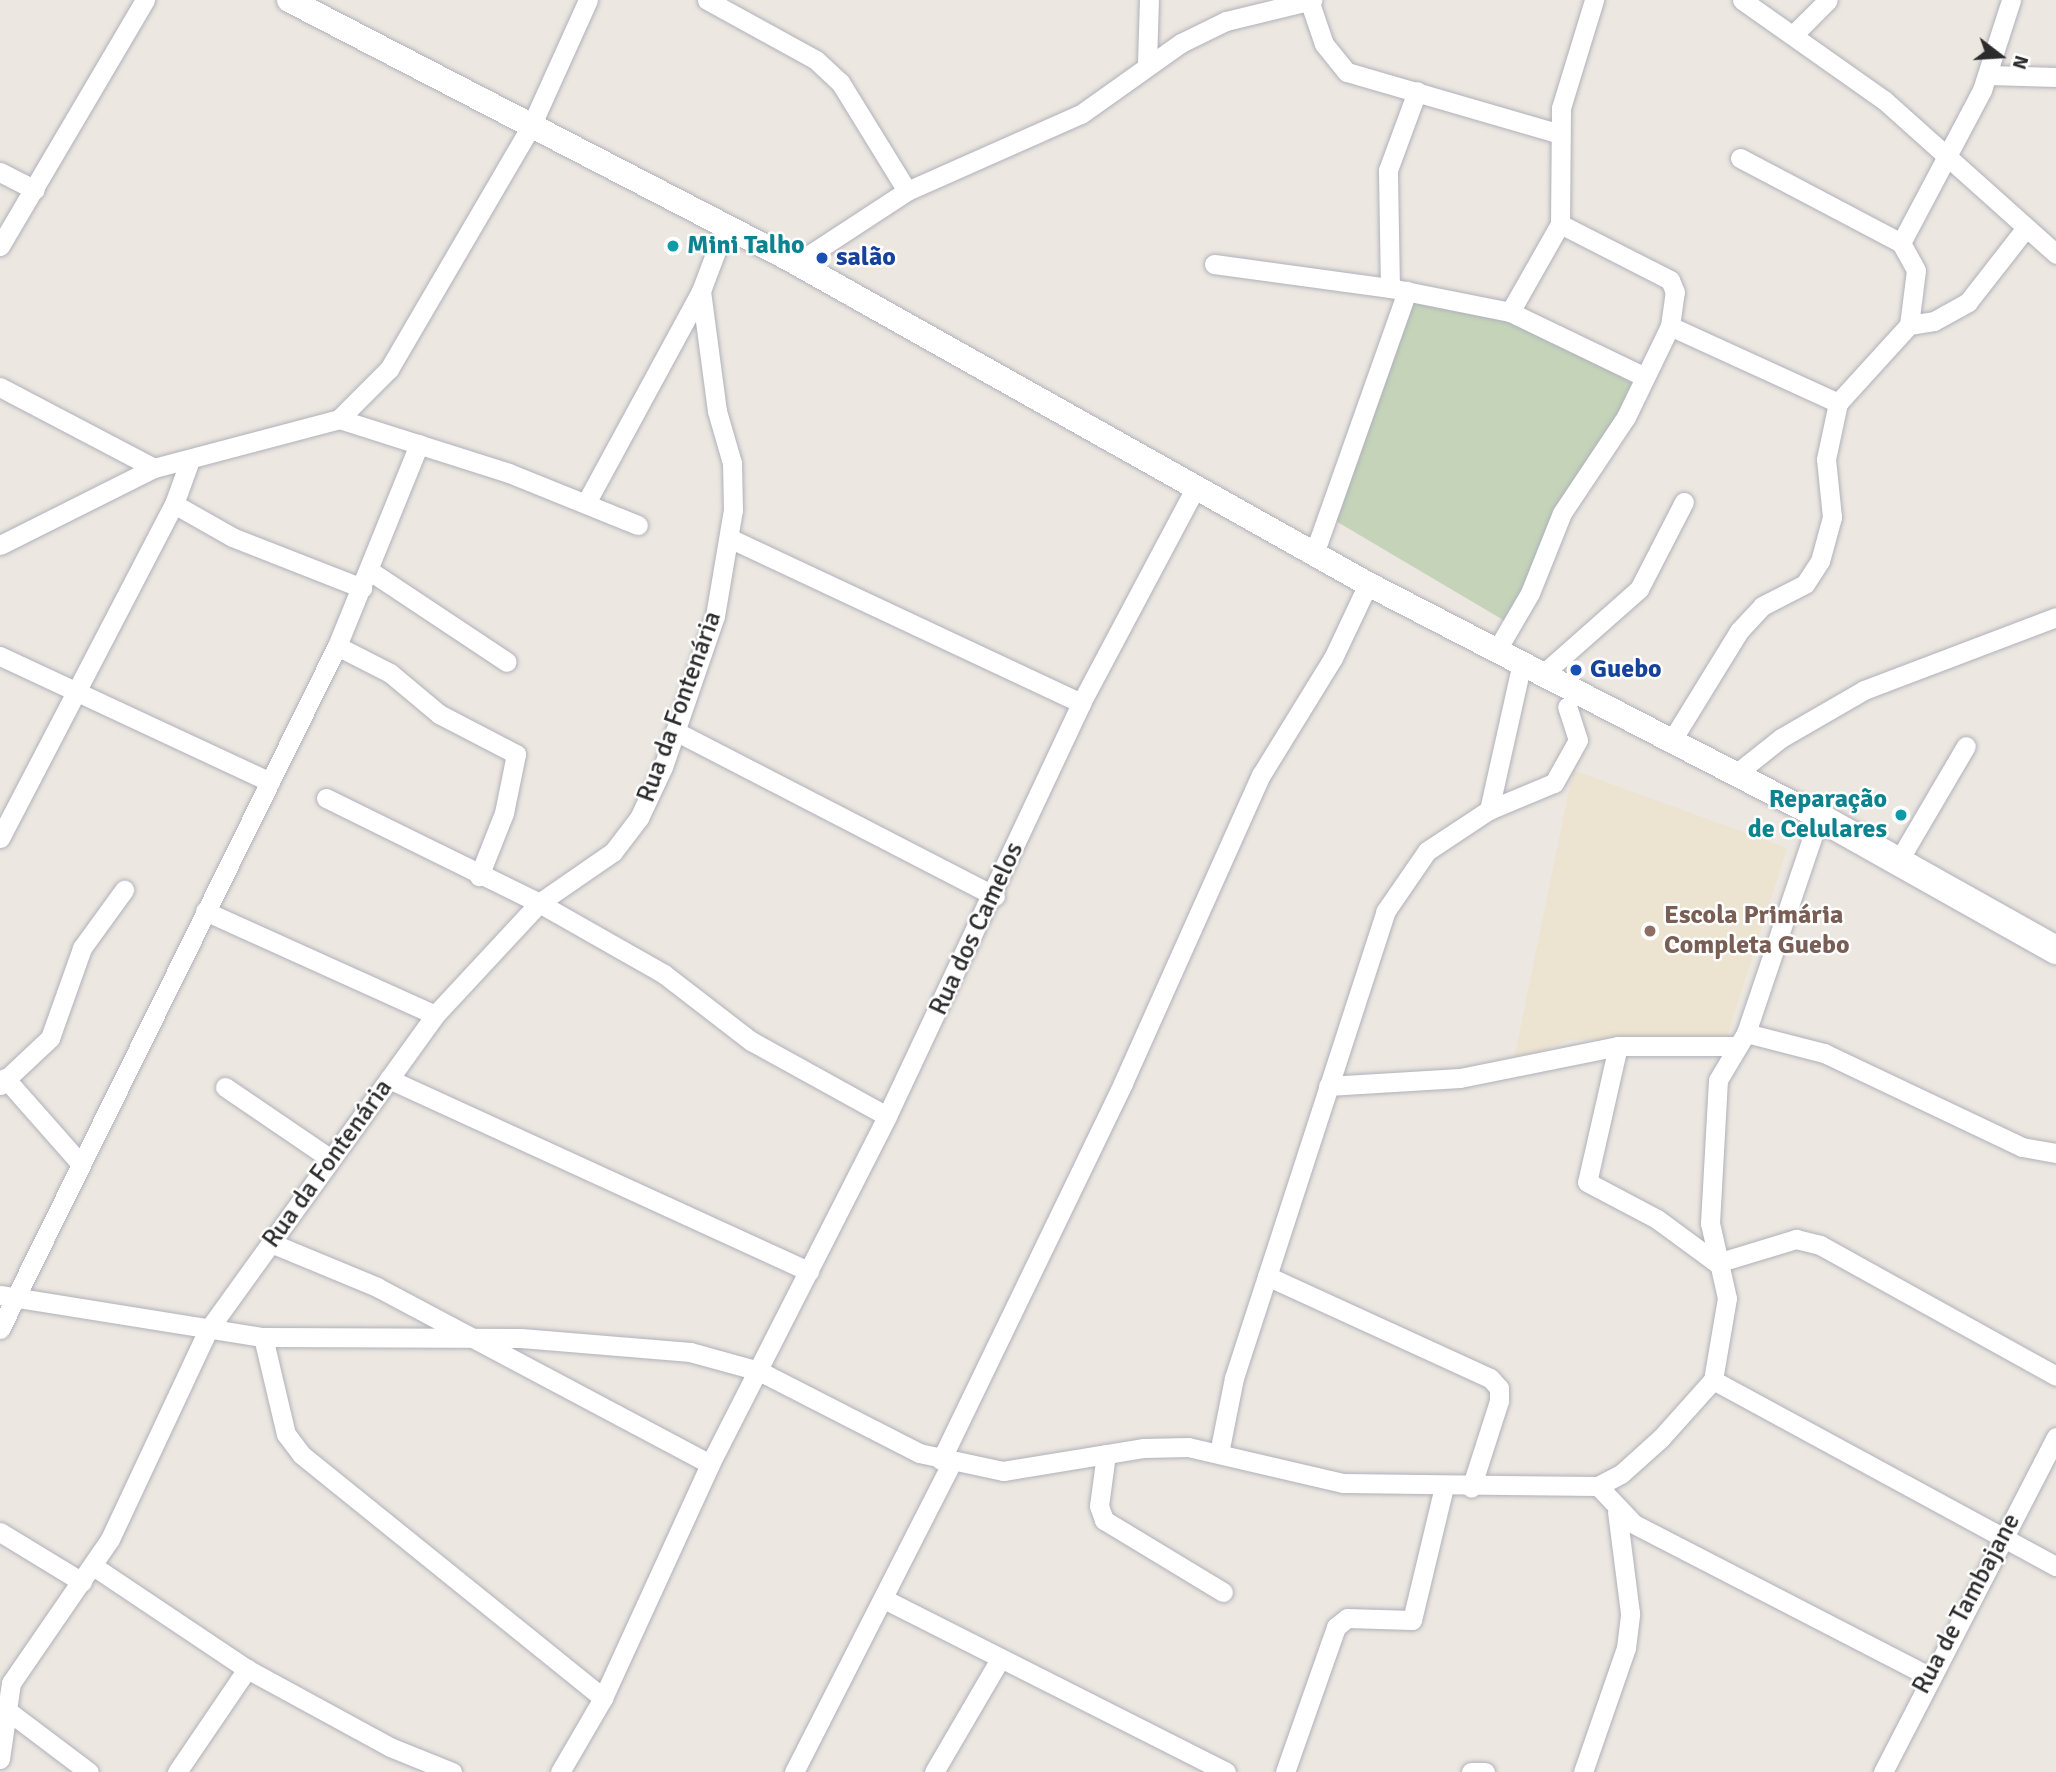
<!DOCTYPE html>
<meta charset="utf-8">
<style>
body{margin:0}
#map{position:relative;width:2056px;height:1772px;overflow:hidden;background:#ece7e0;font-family:Signika,sans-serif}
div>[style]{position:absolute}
.education>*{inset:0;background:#ece4d1}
.cemetery>*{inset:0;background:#c5d4b9}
.roads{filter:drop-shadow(0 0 2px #b0b1bb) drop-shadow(0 0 2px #b0b1bb)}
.minor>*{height:19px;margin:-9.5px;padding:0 9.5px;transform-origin:9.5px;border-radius:9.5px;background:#fff}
.tertiary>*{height:24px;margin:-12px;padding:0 12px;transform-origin:12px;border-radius:12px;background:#fff}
.secondary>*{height:28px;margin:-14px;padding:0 14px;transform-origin:14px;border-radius:14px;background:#fff}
.dots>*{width:19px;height:19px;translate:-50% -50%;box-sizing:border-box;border:4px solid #fff;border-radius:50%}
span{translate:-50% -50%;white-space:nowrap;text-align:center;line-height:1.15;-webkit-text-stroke:5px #fff;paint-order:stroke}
.culture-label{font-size:26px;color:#0d838f;font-weight:700}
.left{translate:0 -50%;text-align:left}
.right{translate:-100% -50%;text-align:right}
.transit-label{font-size:26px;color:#164399;font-weight:700}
.street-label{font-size:26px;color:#2c2c2c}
.education-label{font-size:26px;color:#785e54;font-weight:700}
.north{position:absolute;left:1965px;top:21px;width:70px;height:70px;-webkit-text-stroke:5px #fff;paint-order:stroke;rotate:107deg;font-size:19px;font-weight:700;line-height:28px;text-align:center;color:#2c2c2c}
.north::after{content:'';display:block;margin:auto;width:24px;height:32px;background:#2c2c2c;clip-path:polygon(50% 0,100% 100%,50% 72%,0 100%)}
</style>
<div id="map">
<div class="education">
<div style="clip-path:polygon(1573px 770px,1787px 848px,1727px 1037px,1569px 1040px,1513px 1064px)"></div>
</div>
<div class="cemetery">
<div style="clip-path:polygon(1417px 297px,1508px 319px,1637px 385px,1510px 624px,1329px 517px,1407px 303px)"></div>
</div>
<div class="roads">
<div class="minor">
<div style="left:707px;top:0;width:124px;rotate:28.8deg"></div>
<div style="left:816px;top:60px;width:33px;rotate:43deg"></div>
<div style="left:840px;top:82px;width:128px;rotate:58.4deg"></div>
<div style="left:1309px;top:0;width:46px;rotate:71.2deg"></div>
<div style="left:1324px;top:44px;width:36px;rotate:51deg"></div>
<div style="left:1347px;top:72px;width:222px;rotate:16.2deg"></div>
<div style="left:1742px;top:0;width:174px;rotate:35.2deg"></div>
<div style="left:1884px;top:100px;width:231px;rotate:41.8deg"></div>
<div style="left:1793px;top:35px;width:49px;rotate:-45deg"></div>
<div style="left:1147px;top:63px;width:63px;rotate:-88.2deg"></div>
<div style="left:1988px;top:75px;width:68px;rotate:1.7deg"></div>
<div style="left:1740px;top:158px;width:182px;rotate:27.8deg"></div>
<div style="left:0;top:172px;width:39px;rotate:27deg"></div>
<div style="left:0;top:246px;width:286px;rotate:-59.5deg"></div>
<div style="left:797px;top:263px;width:131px;rotate:-33.2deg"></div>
<div style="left:907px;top:191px;width:190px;rotate:-23.9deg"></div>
<div style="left:1081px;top:114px;width:123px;rotate:-35.4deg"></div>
<div style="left:1181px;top:43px;width:50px;rotate:-26.1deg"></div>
<div style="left:1226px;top:21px;width:89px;rotate:-13.7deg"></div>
<div style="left:1214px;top:264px;width:178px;rotate:7.8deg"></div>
<div style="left:1390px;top:288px;width:122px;rotate:11.3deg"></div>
<div style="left:1510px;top:312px;width:145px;rotate:25.7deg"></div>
<div style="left:1390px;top:288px;width:118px;rotate:-91deg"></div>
<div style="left:1388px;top:170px;width:84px;rotate:-69.8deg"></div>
<div style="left:1510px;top:312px;width:101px;rotate:-60.4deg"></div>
<div style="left:1560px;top:224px;width:116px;rotate:-89.5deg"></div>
<div style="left:1561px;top:108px;width:113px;rotate:-73deg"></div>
<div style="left:1909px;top:325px;width:25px;rotate:-9deg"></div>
<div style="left:1934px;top:321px;width:39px;rotate:-29deg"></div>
<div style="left:1968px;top:302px;width:93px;rotate:-52deg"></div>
<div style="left:1670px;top:326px;width:185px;rotate:24.6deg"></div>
<div style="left:0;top:387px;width:174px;rotate:27.7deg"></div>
<div style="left:339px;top:419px;width:71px;rotate:-45deg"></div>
<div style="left:389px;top:369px;width:284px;rotate:-59.7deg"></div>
<div style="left:532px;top:124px;width:136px;rotate:-65.7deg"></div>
<div style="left:586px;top:503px;width:241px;rotate:-61.5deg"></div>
<div style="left:174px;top:504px;width:67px;rotate:29.6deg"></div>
<div style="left:232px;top:537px;width:140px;rotate:21.4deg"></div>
<div style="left:729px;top:538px;width:389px;rotate:25.1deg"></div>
<div style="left:0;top:545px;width:172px;rotate:-26.6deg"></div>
<div style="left:154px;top:468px;width:191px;rotate:-14.8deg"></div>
<div style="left:339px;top:419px;width:178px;rotate:17.6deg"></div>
<div style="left:509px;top:473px;width:139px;rotate:22deg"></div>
<div style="left:1315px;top:551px;width:276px;rotate:-70.5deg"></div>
<div style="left:370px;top:571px;width:164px;rotate:33.6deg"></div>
<div style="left:337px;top:646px;width:59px;rotate:27deg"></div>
<div style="left:390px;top:673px;width:64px;rotate:39.9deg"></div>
<div style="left:439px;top:714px;width:87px;rotate:27.5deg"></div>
<div style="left:516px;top:754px;width:60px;rotate:101.5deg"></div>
<div style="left:504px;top:813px;width:68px;rotate:111.6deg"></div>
<div style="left:1498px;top:648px;width:64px;rotate:-59.8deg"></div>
<div style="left:1530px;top:593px;width:86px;rotate:-68.2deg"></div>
<div style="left:1562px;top:513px;width:115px;rotate:-56.3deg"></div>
<div style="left:1626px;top:417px;width:101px;rotate:-64.2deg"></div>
<div style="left:1670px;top:326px;width:34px;rotate:-82deg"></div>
<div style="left:1675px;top:292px;width:13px;rotate:-113deg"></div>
<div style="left:1670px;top:280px;width:123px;rotate:-153deg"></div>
<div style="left:0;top:656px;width:298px;rotate:25deg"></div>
<div style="left:1544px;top:673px;width:127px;rotate:-41.5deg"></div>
<div style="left:1639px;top:589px;width:98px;rotate:-62.7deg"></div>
<div style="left:675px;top:731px;width:360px;rotate:27.3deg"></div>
<div style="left:1672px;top:740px;width:128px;rotate:-58.4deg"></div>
<div style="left:1739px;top:631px;width:34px;rotate:-47deg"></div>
<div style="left:1762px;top:606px;width:48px;rotate:-27.1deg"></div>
<div style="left:1805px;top:584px;width:27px;rotate:-57deg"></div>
<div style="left:1820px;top:561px;width:46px;rotate:-74.7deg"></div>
<div style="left:1832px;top:517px;width:58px;rotate:-95.9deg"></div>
<div style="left:1826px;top:459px;width:57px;rotate:-77.9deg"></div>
<div style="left:1838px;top:403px;width:105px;rotate:-47.7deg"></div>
<div style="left:1909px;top:325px;width:55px;rotate:-82.7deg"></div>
<div style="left:1916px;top:270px;width:31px;rotate:-119deg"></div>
<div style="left:1901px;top:243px;width:173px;rotate:-62.1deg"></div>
<div style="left:1982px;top:90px;width:95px;rotate:-72.1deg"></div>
<div style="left:1737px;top:773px;width:56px;rotate:-38.5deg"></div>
<div style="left:1781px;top:738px;width:96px;rotate:-30deg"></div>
<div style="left:1864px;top:690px;width:205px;rotate:-20.8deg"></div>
<div style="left:326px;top:798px;width:237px;rotate:26.2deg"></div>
<div style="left:539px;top:903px;width:144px;rotate:29.6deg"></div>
<div style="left:664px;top:974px;width:110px;rotate:37.6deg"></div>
<div style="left:751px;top:1041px;width:155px;rotate:28.9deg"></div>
<div style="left:1489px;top:810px;width:152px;rotate:-77.4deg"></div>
<div style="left:0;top:838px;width:377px;rotate:-62.5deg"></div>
<div style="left:174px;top:504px;width:47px;rotate:-70deg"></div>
<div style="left:1899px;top:860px;width:132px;rotate:-59.6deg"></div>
<div style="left:205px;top:911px;width:252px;rotate:24.3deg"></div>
<div style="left:1746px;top:1033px;width:81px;rotate:14.4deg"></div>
<div style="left:1824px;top:1053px;width:219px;rotate:25.4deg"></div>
<div style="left:2022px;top:1147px;width:35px;rotate:10deg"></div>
<div style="left:1618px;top:1046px;width:139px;rotate:102.8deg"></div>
<div style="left:1587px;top:1182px;width:79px;rotate:27.9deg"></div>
<div style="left:1657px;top:1219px;width:74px;rotate:36.3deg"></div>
<div style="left:1717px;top:1263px;width:83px;rotate:-16.9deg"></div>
<div style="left:1796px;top:1239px;width:25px;rotate:14deg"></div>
<div style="left:1820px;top:1245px;width:270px;rotate:29deg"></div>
<div style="left:5px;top:1078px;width:113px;rotate:48.6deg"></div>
<div style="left:389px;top:1079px;width:462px;rotate:24.6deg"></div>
<div style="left:0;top:1085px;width:69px;rotate:-43.2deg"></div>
<div style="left:50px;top:1038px;width:96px;rotate:-70.4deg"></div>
<div style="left:82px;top:948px;width:72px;rotate:-54.1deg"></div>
<div style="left:1328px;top:1086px;width:132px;rotate:-3.5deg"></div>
<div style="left:1460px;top:1078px;width:161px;rotate:-11.4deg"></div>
<div style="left:1618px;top:1046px;width:119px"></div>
<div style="left:225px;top:1087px;width:128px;rotate:34.2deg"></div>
<div style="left:271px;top:1243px;width:115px;rotate:22.5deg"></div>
<div style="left:377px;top:1287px;width:377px;rotate:28deg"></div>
<div style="left:1267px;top:1276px;width:245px;rotate:24.6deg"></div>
<div style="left:1490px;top:1378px;width:13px;rotate:48deg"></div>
<div style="left:1499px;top:1388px;width:13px;rotate:90deg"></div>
<div style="left:1499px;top:1401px;width:91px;rotate:107.8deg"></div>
<div style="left:0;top:1295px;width:266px;rotate:9.1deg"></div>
<div style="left:263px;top:1337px;width:258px;rotate:0.2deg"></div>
<div style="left:521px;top:1338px;width:170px;rotate:4.7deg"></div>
<div style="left:690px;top:1352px;width:72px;rotate:15.4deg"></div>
<div style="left:759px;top:1371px;width:180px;rotate:27.1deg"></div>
<div style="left:919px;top:1453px;width:86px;rotate:12.1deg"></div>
<div style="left:1003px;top:1471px;width:143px;rotate:-9.3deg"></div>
<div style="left:1144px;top:1448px;width:44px;rotate:-1.3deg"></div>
<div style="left:1188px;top:1447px;width:159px;rotate:13.1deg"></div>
<div style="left:1343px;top:1483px;width:255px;rotate:0.7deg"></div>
<div style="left:1598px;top:1486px;width:26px;rotate:-28deg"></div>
<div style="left:1621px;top:1474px;width:54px;rotate:-42deg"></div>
<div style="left:1661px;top:1438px;width:78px;rotate:-48.1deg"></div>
<div style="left:1713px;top:1380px;width:83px;rotate:-80.3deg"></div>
<div style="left:1727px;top:1298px;width:77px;rotate:-102.8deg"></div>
<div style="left:1710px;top:1223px;width:143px;rotate:-86.8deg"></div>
<div style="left:1718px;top:1080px;width:55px;rotate:-59.2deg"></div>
<div style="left:1746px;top:1033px;width:228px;rotate:-71.3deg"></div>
<div style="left:0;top:1329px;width:762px;rotate:-63.74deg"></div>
<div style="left:337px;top:646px;width:218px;rotate:-67.9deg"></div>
<div style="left:263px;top:1337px;width:100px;rotate:76.7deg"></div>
<div style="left:286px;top:1434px;width:26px;rotate:53deg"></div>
<div style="left:302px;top:1455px;width:387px;rotate:38.9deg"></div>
<div style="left:1713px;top:1380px;width:390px;rotate:28.5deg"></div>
<div style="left:1219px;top:1453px;width:76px;rotate:-78.7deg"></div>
<div style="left:1234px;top:1378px;width:490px;rotate:-72deg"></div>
<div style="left:1385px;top:912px;width:74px;rotate:-55.5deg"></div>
<div style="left:1427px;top:851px;width:74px;rotate:-33.5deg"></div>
<div style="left:1489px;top:810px;width:70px;rotate:-22.6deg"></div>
<div style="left:1554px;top:783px;width:49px;rotate:-60.8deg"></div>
<div style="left:1578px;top:740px;width:35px;rotate:-108deg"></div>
<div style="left:1106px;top:1454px;width:52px;rotate:97.7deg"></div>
<div style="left:1099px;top:1506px;width:15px;rotate:70deg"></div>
<div style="left:1104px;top:1520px;width:139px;rotate:31.2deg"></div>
<div style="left:941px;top:1460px;width:419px;rotate:-64.2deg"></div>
<div style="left:1123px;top:1083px;width:338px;rotate:-65.9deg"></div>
<div style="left:1261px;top:775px;width:137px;rotate:-58.4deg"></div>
<div style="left:1333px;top:658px;width:82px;rotate:-64.7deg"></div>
<div style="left:1598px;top:1486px;width:52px;rotate:46.5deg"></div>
<div style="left:1634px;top:1524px;width:331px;rotate:27.3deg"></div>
<div style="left:0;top:1532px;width:96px;rotate:31.4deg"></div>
<div style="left:93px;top:1566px;width:185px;rotate:33.8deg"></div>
<div style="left:247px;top:1669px;width:163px;rotate:28.6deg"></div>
<div style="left:390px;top:1747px;width:67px;rotate:22deg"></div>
<div style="left:884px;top:1599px;width:383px;rotate:26.8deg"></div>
<div style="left:4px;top:1708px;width:106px;rotate:37deg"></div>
<div style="left:0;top:1759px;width:77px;rotate:-81.8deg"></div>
<div style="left:11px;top:1683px;width:175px;rotate:-55.5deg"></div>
<div style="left:110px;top:1539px;width:231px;rotate:-64.9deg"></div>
<div style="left:208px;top:1330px;width:388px;rotate:-54.2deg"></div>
<div style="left:435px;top:1015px;width:153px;rotate:-47.1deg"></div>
<div style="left:539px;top:903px;width:90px;rotate:-34.6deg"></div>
<div style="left:613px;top:852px;width:43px;rotate:-52.6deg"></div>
<div style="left:639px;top:818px;width:56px;rotate:-64.8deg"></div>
<div style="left:663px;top:767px;width:160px;rotate:-71deg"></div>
<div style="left:715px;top:616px;width:108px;rotate:-80.4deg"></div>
<div style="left:733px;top:510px;width:47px;rotate:-91.2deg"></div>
<div style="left:732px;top:463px;width:54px;rotate:-106.1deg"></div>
<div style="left:717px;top:411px;width:121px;rotate:-97.6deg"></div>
<div style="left:701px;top:291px;width:71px;rotate:-69.3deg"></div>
<div style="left:177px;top:1772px;width:125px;rotate:-55.8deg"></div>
<div style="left:560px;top:1772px;width:86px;rotate:-59.8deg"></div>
<div style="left:603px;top:1698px;width:257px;rotate:-65.4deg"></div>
<div style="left:710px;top:1464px;width:390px;rotate:-63deg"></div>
<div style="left:887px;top:1116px;width:456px;rotate:-64.8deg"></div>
<div style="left:1081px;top:703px;width:245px;rotate:-62deg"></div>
<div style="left:794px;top:1772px;width:346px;rotate:-63deg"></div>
<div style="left:934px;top:1772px;width:131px;rotate:-59.7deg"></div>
<div style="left:1285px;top:1772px;width:154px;rotate:-70.6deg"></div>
<div style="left:1336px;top:1627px;width:14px;rotate:-39deg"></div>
<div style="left:1347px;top:1618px;width:65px;rotate:1.8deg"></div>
<div style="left:1412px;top:1620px;width:137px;rotate:-76.5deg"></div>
<div style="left:1471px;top:1772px;width:14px"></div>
<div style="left:1583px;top:1772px;width:131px;rotate:-70.9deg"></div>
<div style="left:1626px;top:1648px;width:35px;rotate:-83deg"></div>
<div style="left:1630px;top:1613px;width:102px;rotate:-97.3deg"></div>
<div style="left:1883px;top:1772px;width:377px;rotate:-62.7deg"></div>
</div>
<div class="tertiary">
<div style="left:289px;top:0;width:563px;rotate:27.38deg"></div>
<div style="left:789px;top:259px;width:664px;rotate:29.31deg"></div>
<div style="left:1368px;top:584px;width:508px;rotate:27.32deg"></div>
</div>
<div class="secondary">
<div style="left:1819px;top:817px;width:272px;rotate:29.3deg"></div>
</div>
</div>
<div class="dots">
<div style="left:673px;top:246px;background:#0f9aa8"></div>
<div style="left:822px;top:258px;background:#1a4fb4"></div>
<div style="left:1576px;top:670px;background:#1a4fb4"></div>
<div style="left:1901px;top:815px;background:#0f9aa8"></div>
<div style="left:1650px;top:931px;background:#8d6e63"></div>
</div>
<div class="culture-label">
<span class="left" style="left:687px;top:246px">Mini Talho</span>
<span class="right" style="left:1887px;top:815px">Reparação<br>de Celulares</span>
</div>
<div class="transit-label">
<span class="left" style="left:836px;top:258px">salão</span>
<span class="left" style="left:1590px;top:670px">Guebo</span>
</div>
<div class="street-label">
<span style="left:680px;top:707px;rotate:-70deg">Rua da Fontenária</span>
<span style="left:977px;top:929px;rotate:-65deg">Rua dos Camelos</span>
<span style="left:328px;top:1164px;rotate:-54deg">Rua da Fontenária</span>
<span style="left:1967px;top:1604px;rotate:-62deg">Rua de Tambajane</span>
</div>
<div class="education-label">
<span class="left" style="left:1664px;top:931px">Escola Primária<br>Completa Guebo</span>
</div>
<div class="north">N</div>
</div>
